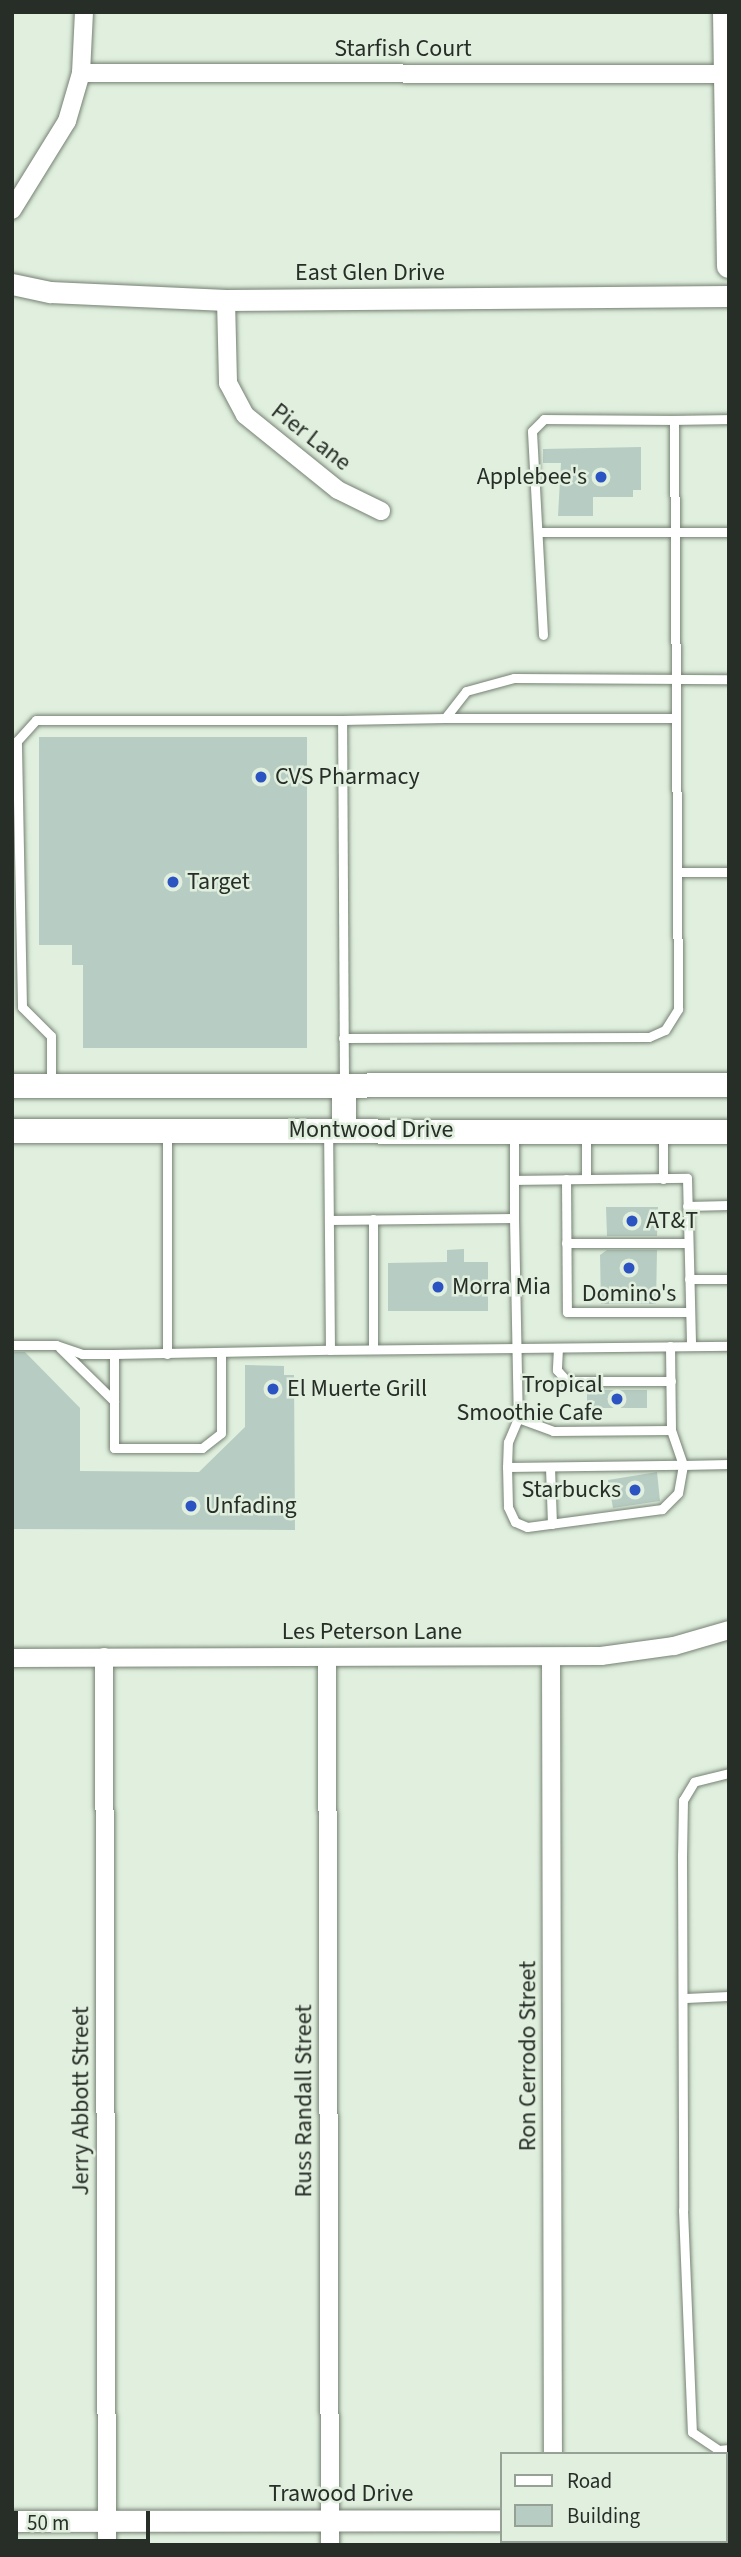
<!DOCTYPE html>
<style>
body{margin:0}
#map{position:relative;width:741px;height:2557px;overflow:hidden;background:#e0efde;font-family:"Source Sans 3",sans-serif}
div>[style]{position:absolute}
.building>*{inset:0;background:#b7ccc2}
.roads{filter:drop-shadow(0 0 2px #758273) drop-shadow(0 0 2px #758273)}
.service>*{height:9px;margin:-4.5px;padding:0 4.5px;transform-origin:4.5px;border-radius:4.5px;background:#fff}
.minor>*{height:18px;margin:-9px;padding:0 9px;transform-origin:9px;border-radius:9px;background:#fff}
.tertiary>*{height:21px;margin:-10.5px;padding:0 10.5px;transform-origin:10.5px;border-radius:10.5px;background:#fff}
.secondary>*{height:24px;margin:-12px;padding:0 12px;transform-origin:12px;border-radius:12px;background:#fff}
.dots>*{width:19px;height:19px;translate:-50% -50%;box-sizing:border-box;border:4px solid #e0efde;border-radius:50%}
span{translate:-50% -50%;white-space:nowrap;text-align:center;line-height:1.15;-webkit-text-stroke:5px #e0efde;paint-order:stroke}
.street-label{font-size:24px;color:#272d27}
.poi-label{font-size:24px;color:#272d27}
.right{translate:-100% -50%;text-align:right}
.left{translate:0 -50%;text-align:left}
.frame{position:absolute;inset:0;border:14px solid #272d27;pointer-events:none}
.legend{position:absolute;left:500px;top:2452px;width:228px;height:91px;box-sizing:border-box;background:#e0efde;border:2px solid #96a195;margin:0;padding:9px 12px;list-style:none;font-size:21px;color:#272d27}
.legend li{display:flex;align-items:center;gap:14px;height:35px}
.legend b{width:35px;border:2px solid #96a195}
.scale{position:absolute;left:14px;top:2511px;width:136px;height:32px;box-sizing:border-box;border:4px solid #272d27;border-top:0;padding-left:9px;font-size:21px;line-height:24px;white-space:nowrap;color:#272d27;-webkit-text-stroke:5px #e0efde;paint-order:stroke}
</style>
<div id="map">
<div class="building">
<div style="clip-path:polygon(641px 447px,641px 490px,633px 490px,633px 497px,593px 497px,593px 516px,558px 516px,561px 463px,543px 463px,543px 449px)"></div>
<div style="clip-path:polygon(39px 737px,307px 737px,307px 1048px,83px 1048px,83px 965px,72px 965px,72px 945px,39px 945px)"></div>
<div style="clip-path:polygon(606px 1207px,658px 1207px,657px 1236px,607px 1236px)"></div>
<div style="clip-path:polygon(464px 1249px,464px 1262px,488px 1262px,488px 1311px,388px 1311px,388px 1263px,447px 1262px,447px 1250px)"></div>
<div style="clip-path:polygon(607px 1250px,657px 1250px,656px 1304px,601px 1304px,600px 1255px)"></div>
<div style="clip-path:polygon(12px 1352px,25px 1352px,80px 1408px,80px 1471px,199px 1472px,245px 1427px,245px 1365px,284px 1366px,284px 1375px,294px 1375px,295px 1530px,12px 1529px)"></div>
<div style="clip-path:polygon(587px 1390px,647px 1390px,647px 1408px,587px 1408px)"></div>
<div style="clip-path:polygon(657px 1472px,660px 1501px,613px 1508px,608px 1480px)"></div>
</div>
<div class="roads">
<div class="service">
<div style="left:541px;top:532px;width:188px"></div>
<div style="left:543px;top:635px;width:204px;rotate:-93.1deg"></div>
<div style="left:532px;top:431px;width:17px;rotate:-45deg"></div>
<div style="left:544px;top:419px;width:130px;rotate:0.4deg"></div>
<div style="left:445px;top:718px;width:231px"></div>
<div style="left:677px;top:872px;width:52px"></div>
<div style="left:343px;top:1038px;width:306px;rotate:-0.2deg"></div>
<div style="left:649px;top:1037px;width:17px;rotate:-24deg"></div>
<div style="left:665px;top:1030px;width:25px;rotate:-58deg"></div>
<div style="left:678px;top:1009px;width:589px;rotate:-90.39deg"></div>
<div style="left:674px;top:420px;width:55px;rotate:-1deg"></div>
<div style="left:344px;top:1085px;width:365px;rotate:-90.3deg"></div>
<div style="left:342px;top:720px;width:103px;rotate:-1.1deg"></div>
<div style="left:445px;top:718px;width:34px;rotate:-52deg"></div>
<div style="left:466px;top:691px;width:50px;rotate:-15.2deg"></div>
<div style="left:514px;top:678px;width:215px;rotate:0.3deg"></div>
<div style="left:51px;top:1086px;width:50px;rotate:-90deg"></div>
<div style="left:51px;top:1036px;width:41px;rotate:-135deg"></div>
<div style="left:22px;top:1007px;width:266px;rotate:-91.1deg"></div>
<div style="left:17px;top:741px;width:28px;rotate:-48deg"></div>
<div style="left:36px;top:720px;width:306px"></div>
<div style="left:586px;top:1132px;width:47px;rotate:90deg"></div>
<div style="left:663px;top:1135px;width:44px;rotate:90deg"></div>
<div style="left:566px;top:1179px;width:133px;rotate:89.6deg"></div>
<div style="left:567px;top:1312px;width:123px"></div>
<div style="left:514px;top:1180px;width:173px;rotate:-0.7deg"></div>
<div style="left:687px;top:1178px;width:168px;rotate:88.6deg"></div>
<div style="left:687px;top:1206px;width:42px;rotate:-1.4deg"></div>
<div style="left:514px;top:1218px;width:200px;rotate:88.9deg"></div>
<div style="left:518px;top:1418px;width:37px;rotate:20deg"></div>
<div style="left:553px;top:1431px;width:118px;rotate:-0.5deg"></div>
<div style="left:329px;top:1220px;width:185px;rotate:-0.6deg"></div>
<div style="left:514px;top:1218px;width:85px;rotate:-90deg"></div>
<div style="left:566px;top:1243px;width:122px"></div>
<div style="left:689px;top:1279px;width:40px"></div>
<div style="left:12px;top:1345px;width:44px"></div>
<div style="left:56px;top:1345px;width:28px;rotate:19deg"></div>
<div style="left:82px;top:1354px;width:32px"></div>
<div style="left:114px;top:1354px;width:216px;rotate:-1.1deg"></div>
<div style="left:330px;top:1350px;width:218px;rotate:-90.5deg"></div>
<div style="left:670px;top:1346px;width:84px;rotate:89.3deg"></div>
<div style="left:671px;top:1430px;width:37px;rotate:71deg"></div>
<div style="left:683px;top:1465px;width:46px;rotate:-1.2deg"></div>
<div style="left:60px;top:1348px;width:76px;rotate:44.5deg"></div>
<div style="left:558px;top:1348px;width:22px;rotate:93deg"></div>
<div style="left:557px;top:1370px;width:15px;rotate:48deg"></div>
<div style="left:567px;top:1381px;width:104px"></div>
<div style="left:373px;top:1349px;width:130px;rotate:-90deg"></div>
<div style="left:330px;top:1350px;width:399px;rotate:-0.6deg"></div>
<div style="left:114px;top:1354px;width:94px;rotate:90deg"></div>
<div style="left:114px;top:1448px;width:88px"></div>
<div style="left:202px;top:1448px;width:24px;rotate:-38deg"></div>
<div style="left:221px;top:1433px;width:80px;rotate:-90deg"></div>
<div style="left:167px;top:1354px;width:223px;rotate:-90deg"></div>
<div style="left:507px;top:1467px;width:176px;rotate:-0.7deg"></div>
<div style="left:683px;top:1465px;width:28px;rotate:100deg"></div>
<div style="left:678px;top:1493px;width:23px;rotate:135deg"></div>
<div style="left:662px;top:1509px;width:136px;rotate:172.4deg"></div>
<div style="left:527px;top:1527px;width:13px;rotate:-157deg"></div>
<div style="left:515px;top:1522px;width:17px;rotate:-115deg"></div>
<div style="left:508px;top:1507px;width:40px;rotate:-91.4deg"></div>
<div style="left:507px;top:1467px;width:25px;rotate:-88deg"></div>
<div style="left:508px;top:1442px;width:26px;rotate:-67deg"></div>
<div style="left:550px;top:1467px;width:57px;rotate:88deg"></div>
<div style="left:729px;top:1773px;width:36px;rotate:166deg"></div>
<div style="left:694px;top:1782px;width:21px;rotate:121deg"></div>
<div style="left:683px;top:1800px;width:55px;rotate:91deg"></div>
<div style="left:682px;top:1855px;width:355px;rotate:89.8deg"></div>
<div style="left:683px;top:2210px;width:222px;rotate:87.7deg"></div>
<div style="left:692px;top:2432px;width:32px;rotate:34deg"></div>
<div style="left:719px;top:2450px;width:10px;rotate:-6deg"></div>
<div style="left:685px;top:1998px;width:44px;rotate:-2.6deg"></div>
</div>
<div class="minor">
<div style="left:81px;top:73px;width:645px;rotate:0.09deg"></div>
<div style="left:12px;top:210px;width:105px;rotate:-58.3deg"></div>
<div style="left:67px;top:121px;width:50px;rotate:-73.7deg"></div>
<div style="left:81px;top:73px;width:61px;rotate:-87.2deg"></div>
<div style="left:226px;top:300px;width:83px;rotate:88.6deg"></div>
<div style="left:228px;top:383px;width:36px;rotate:62deg"></div>
<div style="left:245px;top:415px;width:119px;rotate:38.9deg"></div>
<div style="left:338px;top:490px;width:48px;rotate:26deg"></div>
<div style="left:104px;top:1657px;width:888px;rotate:89.81deg"></div>
<div style="left:551px;top:1657px;width:797px;rotate:89.86deg"></div>
<div style="left:12px;top:1658px;width:589px;rotate:-0.19deg"></div>
<div style="left:601px;top:1656px;width:74px;rotate:-7.8deg"></div>
<div style="left:674px;top:1646px;width:57px;rotate:-16.2deg"></div>
<div style="left:327px;top:1658px;width:887px;rotate:89.81deg"></div>
<div style="left:554px;top:2541px;width:4px;rotate:90deg"></div>
</div>
<div class="tertiary">
<div style="left:12px;top:284px;width:39px;rotate:12deg"></div>
<div style="left:50px;top:292px;width:176px;rotate:2.6deg"></div>
<div style="left:226px;top:300px;width:503px;rotate:-0.46deg"></div>
<div style="left:725px;top:2519px;width:4px"></div>
<div style="left:12px;top:2521px;width:489px;rotate:-0.1deg"></div>
</div>
<div class="secondary">
<div style="left:725px;top:12px;width:254px;rotate:89.1deg"></div>
<div style="left:12px;top:1086px;width:717px;rotate:-0.08deg"></div>
<div style="left:344px;top:1087px;width:43px;rotate:90deg"></div>
<div style="left:12px;top:1131px;width:717px;rotate:0.08deg"></div>
</div>
</div>
<div class="dots">
<div style="left:601px;top:477px;background:#2c53c2"></div>
<div style="left:261px;top:777px;background:#2c53c2"></div>
<div style="left:173px;top:882px;background:#2c53c2"></div>
<div style="left:632px;top:1221px;background:#2c53c2"></div>
<div style="left:629px;top:1268px;background:#2c53c2"></div>
<div style="left:438px;top:1287px;background:#2c53c2"></div>
<div style="left:273px;top:1389px;background:#2c53c2"></div>
<div style="left:617px;top:1399px;background:#2c53c2"></div>
<div style="left:635px;top:1490px;background:#2c53c2"></div>
<div style="left:191px;top:1506px;background:#2c53c2"></div>
</div>
<div class="street-label">
<span style="left:403px;top:49px">Starfish Court</span>
<span style="left:370px;top:273px">East Glen Drive</span>
<span style="left:311px;top:437px;rotate:38deg">Pier Lane</span>
<span style="left:371px;top:1130px">Montwood Drive</span>
<span style="left:372px;top:1632px">Les Peterson Lane</span>
<span style="left:528px;top:2056px;rotate:-90deg">Ron Cerrodo Street</span>
<span style="left:81px;top:2101px;rotate:-90deg">Jerry Abbott Street</span>
<span style="left:304px;top:2101px;rotate:-90deg">Russ Randall Street</span>
<span style="left:341px;top:2494px">Trawood Drive</span>
</div>
<div class="poi-label">
<span class="right" style="left:587px;top:477px">Applebee's</span>
<span class="left" style="left:275px;top:777px">CVS Pharmacy</span>
<span class="left" style="left:187px;top:882px">Target</span>
<span class="left" style="left:646px;top:1221px">AT&amp;T</span>
<span class="left" style="left:452px;top:1287px">Morra Mia</span>
<span style="left:629px;top:1294px">Domino's</span>
<span class="right" style="left:603px;top:1399px">Tropical<br>Smoothie Cafe</span>
<span class="left" style="left:287px;top:1389px">El Muerte Grill</span>
<span class="right" style="left:621px;top:1490px">Starbucks</span>
<span class="left" style="left:205px;top:1506px">Unfading</span>
</div>
<div class="frame"></div>
<ul class="legend">
<li><b style="height:9px;background:#fff"></b>Road</li>
<li><b style="height:19px;background:#b7ccc2"></b>Building</li>
</ul>
<div class="scale">50 m</div>
</div>
